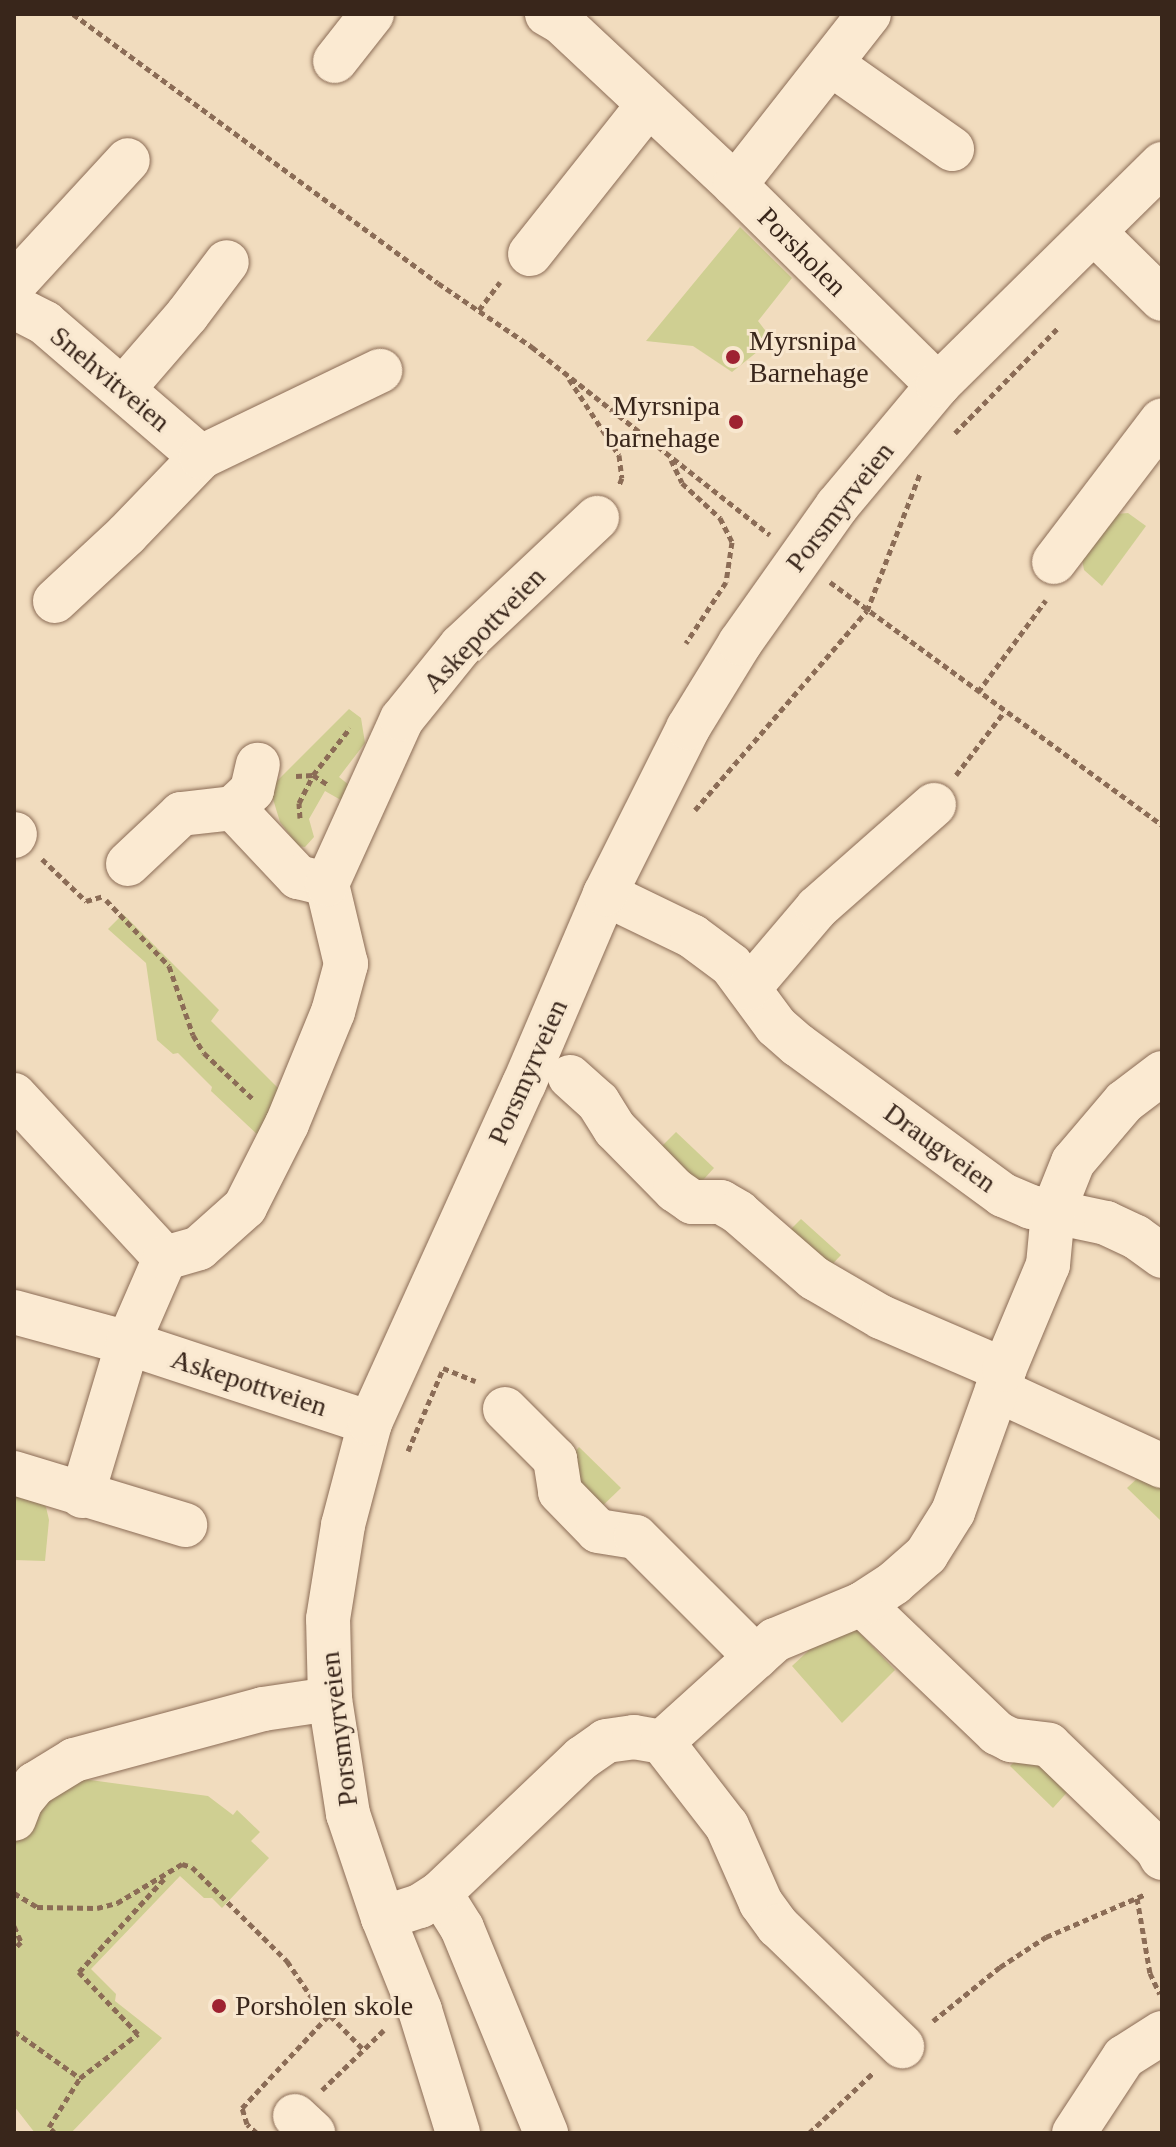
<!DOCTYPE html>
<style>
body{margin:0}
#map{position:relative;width:1176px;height:2147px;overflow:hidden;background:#f1dcbe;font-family:Georgia,serif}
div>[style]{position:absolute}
.green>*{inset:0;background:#cfcf92}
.path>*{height:5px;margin-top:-2.5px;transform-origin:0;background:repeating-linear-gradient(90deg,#8b6c56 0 6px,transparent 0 10px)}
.roads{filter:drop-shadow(0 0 2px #8b6c56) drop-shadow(0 0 2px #8b6c56)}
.minor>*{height:44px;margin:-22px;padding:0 22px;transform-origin:22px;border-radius:22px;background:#fbead2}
.dots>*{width:22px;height:22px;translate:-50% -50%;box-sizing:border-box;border:4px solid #f8e7cf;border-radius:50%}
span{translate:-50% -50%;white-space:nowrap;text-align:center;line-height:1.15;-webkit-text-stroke:6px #f8e7cf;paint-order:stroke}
.street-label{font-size:28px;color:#39261b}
.poi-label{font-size:28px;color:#39261b}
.left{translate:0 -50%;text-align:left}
.right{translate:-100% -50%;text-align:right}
.frame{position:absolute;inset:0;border:16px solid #39261b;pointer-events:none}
</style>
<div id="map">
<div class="green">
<div style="clip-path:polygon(740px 227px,792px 278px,758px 321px,768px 334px,762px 348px,732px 372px,693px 346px,646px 341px)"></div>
<div style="clip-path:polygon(1128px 513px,1146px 526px,1102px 586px,1084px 570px,1080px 548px,1105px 515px)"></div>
<div style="clip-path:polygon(349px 709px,361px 718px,365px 743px,339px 777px,359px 793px,353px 807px,325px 791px,309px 819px,314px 837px,305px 847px,298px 846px,280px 822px,273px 799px,266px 792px)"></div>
<div style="clip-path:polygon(123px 914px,219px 1010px,211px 1021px,283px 1093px,261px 1138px,211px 1091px,212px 1087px,178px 1053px,173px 1054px,157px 1040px,146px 963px,108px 929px)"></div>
<div style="clip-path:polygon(676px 1132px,714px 1168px,693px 1191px,655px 1153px)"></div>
<div style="clip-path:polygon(801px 1219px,841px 1255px,823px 1274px,784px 1236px)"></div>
<div style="clip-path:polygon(579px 1447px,621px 1488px,594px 1514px,563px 1466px)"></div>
<div style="clip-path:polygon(1145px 1471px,1162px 1480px,1162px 1522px,1127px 1488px)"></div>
<div style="clip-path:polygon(14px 1484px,39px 1497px,46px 1507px,49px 1520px,45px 1561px,14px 1560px)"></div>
<div style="clip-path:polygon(856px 1629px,895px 1670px,842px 1723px,792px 1666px,821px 1639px)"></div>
<div style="clip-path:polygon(1024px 1752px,1072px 1787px,1053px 1808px,1010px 1766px)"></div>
<div style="clip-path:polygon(68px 1777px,208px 1796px,233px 1815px,237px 1810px,260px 1832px,251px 1841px,269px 1858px,222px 1908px,212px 1898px,204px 1898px,180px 1876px,91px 1969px,116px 1994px,115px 2001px,162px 2038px,71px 2133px,35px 2133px,14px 2106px,14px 1785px)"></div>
</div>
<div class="path">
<div style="left:73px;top:14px;width:453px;rotate:36.4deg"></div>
<div style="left:438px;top:283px;width:114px;rotate:34.2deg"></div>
<div style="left:532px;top:347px;width:303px;rotate:38.3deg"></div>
<div style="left:479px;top:310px;width:35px;rotate:-53deg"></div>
<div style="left:569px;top:379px;width:91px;rotate:56.7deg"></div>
<div style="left:619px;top:455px;width:23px;rotate:83deg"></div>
<div style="left:622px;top:478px;width:8px;rotate:113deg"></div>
<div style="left:955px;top:433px;width:146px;rotate:-45.6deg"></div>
<div style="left:671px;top:460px;width:25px;rotate:64deg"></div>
<div style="left:682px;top:483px;width:52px;rotate:42.6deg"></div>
<div style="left:720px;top:518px;width:27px;rotate:63deg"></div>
<div style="left:732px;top:542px;width:40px;rotate:98.5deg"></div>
<div style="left:726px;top:582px;width:73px;rotate:123.3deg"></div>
<div style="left:830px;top:582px;width:411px;rotate:36.2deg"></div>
<div style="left:978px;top:692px;width:114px;rotate:-53.5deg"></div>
<div style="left:956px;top:775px;width:79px;rotate:-52.7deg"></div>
<div style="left:296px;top:776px;width:17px;rotate:-3deg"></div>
<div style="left:313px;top:775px;width:17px;rotate:33deg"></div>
<div style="left:695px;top:810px;width:263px;rotate:-49.2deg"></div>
<div style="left:867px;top:611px;width:147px;rotate:-68.9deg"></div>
<div style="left:300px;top:818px;width:15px;rotate:-94deg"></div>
<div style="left:299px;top:803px;width:31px;rotate:-63deg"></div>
<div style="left:313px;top:775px;width:60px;rotate:-51.8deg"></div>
<div style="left:42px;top:859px;width:61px;rotate:43.7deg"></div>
<div style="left:86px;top:901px;width:18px;rotate:-16deg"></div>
<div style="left:106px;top:900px;width:91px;rotate:46.3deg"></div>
<div style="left:169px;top:966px;width:73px;rotate:70.8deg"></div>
<div style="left:193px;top:1035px;width:21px;rotate:59deg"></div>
<div style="left:204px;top:1053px;width:69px;rotate:43.2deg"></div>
<div style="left:443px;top:1368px;width:35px;rotate:22deg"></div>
<div style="left:408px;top:1451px;width:89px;rotate:-66.9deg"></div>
<div style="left:14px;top:1893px;width:27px;rotate:31deg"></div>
<div style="left:37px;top:1907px;width:60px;rotate:1deg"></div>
<div style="left:97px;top:1908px;width:21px;rotate:-14deg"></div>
<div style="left:117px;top:1903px;width:76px;rotate:-31deg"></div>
<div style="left:182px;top:1864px;width:10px;rotate:17deg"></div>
<div style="left:192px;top:1867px;width:134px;rotate:44.7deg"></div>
<div style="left:287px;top:1961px;width:40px;rotate:56deg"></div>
<div style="left:309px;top:1994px;width:78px;rotate:45.5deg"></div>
<div style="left:1137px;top:1898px;width:76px;rotate:80.2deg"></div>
<div style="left:1150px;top:1973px;width:23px;rotate:65deg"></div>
<div style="left:14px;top:1926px;width:17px;rotate:66deg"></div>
<div style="left:21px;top:1942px;width:10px;rotate:135deg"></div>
<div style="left:933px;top:2021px;width:86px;rotate:-38.9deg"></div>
<div style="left:1000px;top:1967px;width:55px;rotate:-33.1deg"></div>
<div style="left:1046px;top:1937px;width:109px;rotate:-23.3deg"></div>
<div style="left:14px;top:2031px;width:81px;rotate:35.5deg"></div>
<div style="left:80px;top:2078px;width:73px;rotate:-37.2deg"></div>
<div style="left:138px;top:2034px;width:86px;rotate:-133.6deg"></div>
<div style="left:79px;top:1972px;width:126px;rotate:-47.6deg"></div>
<div style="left:322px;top:2090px;width:86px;rotate:-44.1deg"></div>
<div style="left:55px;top:2133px;width:8px;rotate:-135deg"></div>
<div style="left:49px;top:2127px;width:58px;rotate:-57.7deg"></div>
<div style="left:257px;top:2133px;width:13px;rotate:-138deg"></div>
<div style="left:247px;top:2124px;width:17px;rotate:-107deg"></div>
<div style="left:242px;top:2108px;width:126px;rotate:-46.9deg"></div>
<div style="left:809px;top:2133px;width:89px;rotate:-43.2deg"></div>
</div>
<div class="roads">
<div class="minor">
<div style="left:547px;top:14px;width:16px;rotate:30deg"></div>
<div style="left:561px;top:22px;width:238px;rotate:43.1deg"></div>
<div style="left:735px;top:185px;width:285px;rotate:44.6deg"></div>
<div style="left:335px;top:61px;width:60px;rotate:-51.8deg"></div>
<div style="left:831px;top:64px;width:148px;rotate:35.1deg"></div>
<div style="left:735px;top:185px;width:217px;rotate:-51.9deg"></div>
<div style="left:1095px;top:233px;width:94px;rotate:44.6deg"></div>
<div style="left:530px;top:254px;width:191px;rotate:-51.6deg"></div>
<div style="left:14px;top:284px;width:168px;rotate:-47.4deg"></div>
<div style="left:14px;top:307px;width:35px;rotate:27deg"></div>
<div style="left:45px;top:323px;width:206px;rotate:40.7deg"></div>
<div style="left:123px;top:389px;width:98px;rotate:-49.1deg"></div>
<div style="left:187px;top:315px;width:66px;rotate:-53deg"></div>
<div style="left:1054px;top:562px;width:178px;rotate:-52.7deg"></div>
<div style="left:55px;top:601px;width:98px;rotate:-42.9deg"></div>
<div style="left:127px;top:534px;width:107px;rotate:-46.1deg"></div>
<div style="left:201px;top:457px;width:199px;rotate:-25.7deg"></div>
<div style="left:233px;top:808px;width:26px;rotate:-43deg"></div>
<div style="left:252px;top:790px;width:26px;rotate:-77deg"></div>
<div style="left:14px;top:836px;width:2px;rotate:-63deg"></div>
<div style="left:128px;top:864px;width:73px;rotate:-43.3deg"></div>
<div style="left:181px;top:814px;width:52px;rotate:-6.6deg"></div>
<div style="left:233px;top:808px;width:95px;rotate:46.7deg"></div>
<div style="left:298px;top:877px;width:30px;rotate:14deg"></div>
<div style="left:605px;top:894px;width:97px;rotate:25.8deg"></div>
<div style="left:692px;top:936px;width:49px;rotate:36.6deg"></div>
<div style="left:731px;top:965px;width:76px;rotate:53.6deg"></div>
<div style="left:776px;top:1026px;width:29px;rotate:41deg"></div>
<div style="left:798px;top:1045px;width:254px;rotate:36.2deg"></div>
<div style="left:1003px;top:1195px;width:30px;rotate:23deg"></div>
<div style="left:1031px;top:1207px;width:77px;rotate:12deg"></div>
<div style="left:1106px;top:1223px;width:33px;rotate:25deg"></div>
<div style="left:1136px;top:1237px;width:32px;rotate:36deg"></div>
<div style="left:749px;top:988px;width:105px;rotate:-49.6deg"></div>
<div style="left:817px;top:908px;width:156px;rotate:-41.4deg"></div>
<div style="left:570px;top:1077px;width:38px;rotate:42deg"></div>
<div style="left:598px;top:1102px;width:32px;rotate:58deg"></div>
<div style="left:615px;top:1129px;width:86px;rotate:45.5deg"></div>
<div style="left:675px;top:1190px;width:21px;rotate:35deg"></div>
<div style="left:692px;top:1202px;width:29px"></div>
<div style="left:721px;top:1202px;width:20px;rotate:30deg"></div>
<div style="left:738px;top:1212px;width:101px;rotate:41deg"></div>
<div style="left:814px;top:1278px;width:78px;rotate:30.2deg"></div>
<div style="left:881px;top:1317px;width:134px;rotate:23.3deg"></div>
<div style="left:14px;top:1095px;width:222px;rotate:47.2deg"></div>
<div style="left:14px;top:1312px;width:118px;rotate:15.2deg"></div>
<div style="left:128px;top:1343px;width:255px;rotate:18.3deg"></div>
<div style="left:997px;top:1390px;width:182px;rotate:24.7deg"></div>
<div style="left:505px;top:1409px;width:71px;rotate:45deg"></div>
<div style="left:555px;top:1459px;width:33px;rotate:81deg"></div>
<div style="left:560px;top:1492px;width:54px;rotate:45.7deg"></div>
<div style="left:598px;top:1531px;width:38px;rotate:9deg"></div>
<div style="left:636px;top:1537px;width:170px;rotate:45deg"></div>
<div style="left:14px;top:1473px;width:179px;rotate:16.9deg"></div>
<div style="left:82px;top:1496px;width:160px;rotate:-73.3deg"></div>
<div style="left:128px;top:1343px;width:93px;rotate:-66.5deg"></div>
<div style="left:165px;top:1258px;width:35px;rotate:-16deg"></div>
<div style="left:199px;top:1248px;width:62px;rotate:-41.7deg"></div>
<div style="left:245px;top:1207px;width:93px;rotate:-63.2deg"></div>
<div style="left:287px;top:1124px;width:121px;rotate:-67.7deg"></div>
<div style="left:333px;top:1012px;width:50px;rotate:-74.8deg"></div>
<div style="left:346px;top:964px;width:82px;rotate:-103.4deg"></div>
<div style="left:327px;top:884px;width:181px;rotate:-65.6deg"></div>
<div style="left:402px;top:719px;width:94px;rotate:-51.1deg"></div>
<div style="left:461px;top:646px;width:187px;rotate:-43.3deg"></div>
<div style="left:862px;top:1604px;width:187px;rotate:43.7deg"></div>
<div style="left:997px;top:1733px;width:16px;rotate:27deg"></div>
<div style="left:1011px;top:1740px;width:38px;rotate:7deg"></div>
<div style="left:1049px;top:1745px;width:150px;rotate:43.9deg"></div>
<div style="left:1157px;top:1849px;width:10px;rotate:61deg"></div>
<div style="left:662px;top:1742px;width:106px;rotate:52.3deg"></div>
<div style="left:727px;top:1826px;width:84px;rotate:66.2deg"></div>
<div style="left:761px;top:1903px;width:29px;rotate:54deg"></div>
<div style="left:778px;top:1926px;width:173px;rotate:44.1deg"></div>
<div style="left:14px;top:1819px;width:19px;rotate:-69deg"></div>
<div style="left:21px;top:1801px;width:22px;rotate:-51deg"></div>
<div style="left:35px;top:1784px;width:46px;rotate:-31.6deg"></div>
<div style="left:74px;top:1760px;width:196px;rotate:-15.1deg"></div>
<div style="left:263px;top:1709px;width:68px;rotate:-8.5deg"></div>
<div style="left:440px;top:1893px;width:41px;rotate:57.8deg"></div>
<div style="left:462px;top:1928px;width:222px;rotate:67.7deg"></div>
<div style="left:383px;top:1918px;width:39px;rotate:-18deg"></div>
<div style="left:420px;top:1906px;width:24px;rotate:-33deg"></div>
<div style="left:440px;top:1893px;width:196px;rotate:-43.6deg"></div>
<div style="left:582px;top:1758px;width:29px;rotate:-35deg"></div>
<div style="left:606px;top:1741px;width:28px;rotate:-8deg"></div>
<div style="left:634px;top:1737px;width:28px;rotate:10deg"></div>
<div style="left:662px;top:1742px;width:152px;rotate:-42.1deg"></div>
<div style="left:775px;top:1640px;width:94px;rotate:-22.5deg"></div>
<div style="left:862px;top:1604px;width:38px;rotate:-33deg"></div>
<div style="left:894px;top:1583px;width:43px;rotate:-41.2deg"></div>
<div style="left:926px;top:1555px;width:51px;rotate:-57.9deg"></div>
<div style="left:953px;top:1512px;width:151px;rotate:-70.2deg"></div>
<div style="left:1004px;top:1370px;width:114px;rotate:-67.3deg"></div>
<div style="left:1048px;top:1265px;width:53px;rotate:-84.6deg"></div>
<div style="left:1053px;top:1212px;width:54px;rotate:-68.2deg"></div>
<div style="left:1073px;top:1162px;width:79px;rotate:-49.6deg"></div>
<div style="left:1124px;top:1102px;width:48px;rotate:-37.3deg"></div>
<div style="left:295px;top:2116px;width:25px;rotate:43deg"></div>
<div style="left:458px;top:2133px;width:129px;rotate:-107.2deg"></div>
<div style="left:420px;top:2010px;width:99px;rotate:-111.9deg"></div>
<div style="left:383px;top:1918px;width:110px;rotate:-108.6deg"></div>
<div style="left:348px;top:1814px;width:116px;rotate:-98.9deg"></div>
<div style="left:330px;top:1699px;width:80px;rotate:-91.4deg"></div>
<div style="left:328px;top:1619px;width:95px;rotate:-80.9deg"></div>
<div style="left:343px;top:1525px;width:106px;rotate:-75.2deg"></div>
<div style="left:370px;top:1423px;width:372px;rotate:-65.6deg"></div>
<div style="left:524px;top:1084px;width:207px;rotate:-66.9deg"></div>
<div style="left:605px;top:894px;width:186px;rotate:-63.4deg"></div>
<div style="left:688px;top:728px;width:100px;rotate:-58.5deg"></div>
<div style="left:740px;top:643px;width:168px;rotate:-54.7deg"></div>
<div style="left:837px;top:506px;width:158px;rotate:-50.1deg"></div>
<div style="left:938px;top:385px;width:315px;rotate:-44.6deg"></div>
<div style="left:1074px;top:2133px;width:91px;rotate:-56.7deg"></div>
<div style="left:1124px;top:2057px;width:45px;rotate:-32.3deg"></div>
</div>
</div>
<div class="dots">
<div style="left:733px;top:357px;background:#9e2231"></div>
<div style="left:736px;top:422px;background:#9e2231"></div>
<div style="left:219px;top:2006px;background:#9e2231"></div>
</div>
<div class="street-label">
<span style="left:802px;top:252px;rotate:45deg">Porsholen</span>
<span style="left:110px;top:379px;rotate:40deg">Snehvitveien</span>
<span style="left:840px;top:507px;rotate:-52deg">Porsmyrveien</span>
<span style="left:484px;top:630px;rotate:-46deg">Askepottveien</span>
<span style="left:528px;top:1072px;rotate:-66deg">Porsmyrveien</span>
<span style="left:940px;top:1148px;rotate:36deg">Draugveien</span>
<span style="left:249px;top:1383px;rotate:18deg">Askepottveien</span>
<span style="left:339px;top:1729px;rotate:-97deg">Porsmyrveien</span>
</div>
<div class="poi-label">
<span class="left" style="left:749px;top:357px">Myrsnipa<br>Barnehage</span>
<span class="right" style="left:720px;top:422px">Myrsnipa<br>barnehage</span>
<span class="left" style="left:235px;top:2006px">Porsholen skole</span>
</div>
<div class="frame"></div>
</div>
